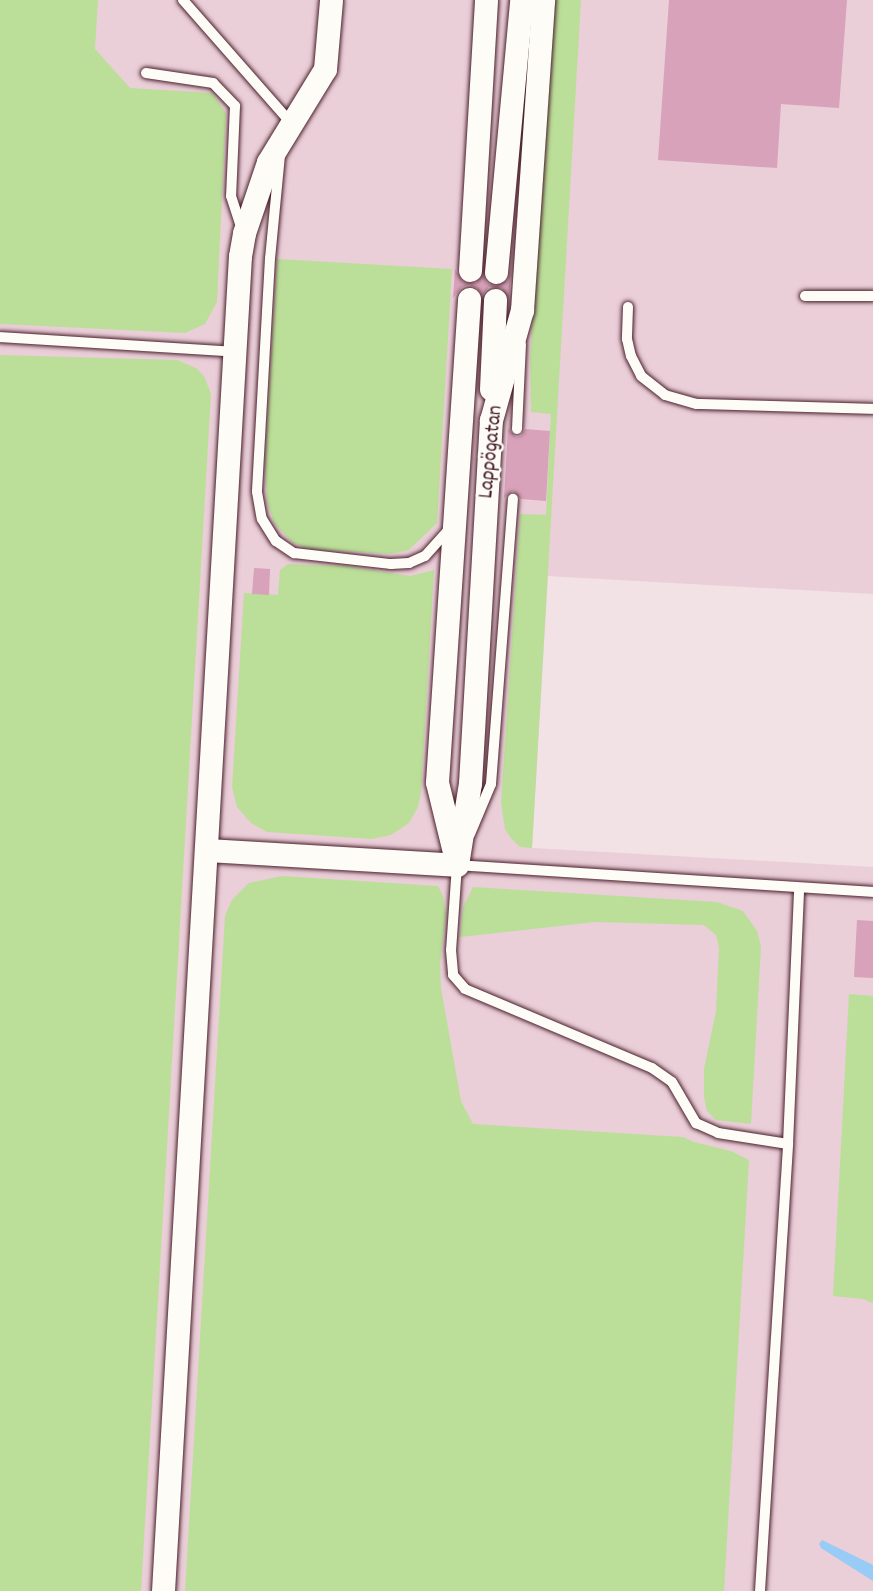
<!DOCTYPE html>
<meta charset="utf-8">
<style>
body{margin:0}
#map{position:relative;width:873px;height:1591px;overflow:hidden;background:#f2e1e5;font-family:Dekko,sans-serif}
div>[style]{position:absolute}
.built>*{inset:0;background:#eaced8}
.green>*{inset:0;background:#bbdf99}
.water>*{inset:0;background:#98cbf5}
.building>*{inset:0;background:#d7a2ba}
.roads{filter:drop-shadow(0 0 2px #4a1f2b) drop-shadow(0 0 2px #4a1f2b)}
.lane>*{height:10px;margin:-5px;padding:0 5px;transform-origin:5px;border-radius:5px;background:#fdfcf7}
.street>*{height:23px;margin:-11.5px;padding:0 11.5px;transform-origin:11.5px;border-radius:11.5px;background:#fdfcf7}
span{translate:-50% -50%;white-space:nowrap;text-align:center;line-height:1.15;-webkit-text-stroke:5px #fdfcf7;paint-order:stroke}
.street-label{font-size:21px;color:#4a1f2b}
</style>
<div id="map">
<div class="built">
<div style="clip-path:polygon(0 0,873px 0,873px 594px,548px 576px,532px 848px,873px 867px,873px 1591px,0 1591px)"></div>
</div>
<div class="green">
<div style="clip-path:polygon(0 0,98px 0,95px 49px,130px 88px,212px 93px,226px 113px,217px 302px,205px 324px,185px 333px,0 324px)"></div>
<div style="clip-path:polygon(550px 0,581px 0,532px 848px,520px 847px,510px 837px,505px 829px,501px 803px,520px 514px,546px 515px,551px 414px,531px 412px,530px 361px)"></div>
<div style="clip-path:polygon(277px 259px,452px 269px,437px 523px,409px 550px,391px 554px,310px 549px,293px 543px,274px 523px,267px 502px,265px 466px)"></div>
<div style="clip-path:polygon(0 355px,177px 360px,196px 368px,204px 376px,211px 394px,141px 1591px,0 1591px)"></div>
<div style="clip-path:polygon(288px 564px,345px 566px,410px 576px,434px 570px,421px 793px,418px 807px,409px 823px,391px 835px,372px 839px,267px 832px,251px 823px,237px 807px,232px 787px,244px 593px,278px 595px,280px 570px)"></div>
<div style="clip-path:polygon(282px 876px,438px 886px,443px 896px,446px 913px,440px 965px,441px 988px,461px 1101px,473px 1124px,683px 1137px,694px 1142px,731px 1151px,749px 1160px,724px 1591px,185px 1591px,225px 916px,232px 900px,249px 883px)"></div>
<div style="clip-path:polygon(473px 887px,717px 902px,743px 911px,757px 931px,761px 946px,751px 1124px,716px 1120px,707px 1111px,704px 1097px,704px 1069px,716px 1011px,719px 948px,716px 935px,704px 925px,595px 922px,460px 937px,463px 907px)"></div>
<div style="clip-path:polygon(849px 994px,873px 996px,873px 1303px,863px 1299px,833px 1296px)"></div>
</div>
<div class="water">
<div style="clip-path:polygon(822px 1540px,873px 1565px,873px 1581px,821px 1548px,819px 1544px)"></div>
</div>
<div class="building">
<div style="clip-path:polygon(669px 0,847px 0,839px 108px,781px 104px,777px 168px,658px 160px)"></div>
<div style="clip-path:polygon(455px 269px,463px 282px,476px 283px,483px 275px,487px 283px,495px 286px,507px 281px,511px 272px,509px 299px,502px 288px,489px 287px,482px 295px,477px 288px,469px 285px,462px 287px,453px 298px)"></div>
<div style="clip-path:polygon(508px 428px,516px 437px,521px 436px,525px 429px,550px 431px,546px 501px,521px 499px,513px 491px,504px 498px)"></div>
<div style="clip-path:polygon(254px 568px,270px 569px,269px 595px,252px 594px)"></div>
<div style="clip-path:polygon(857px 920px,873px 921px,873px 978px,854px 977px)"></div>
</div>
<div class="roads">
<div class="lane">
<div style="left:183px;top:0;width:165px;rotate:48.7deg"></div>
<div style="left:146px;top:73px;width:68px;rotate:8.5deg"></div>
<div style="left:213px;top:83px;width:32px;rotate:46deg"></div>
<div style="left:235px;top:106px;width:90px;rotate:92.5deg"></div>
<div style="left:231px;top:196px;width:35px;rotate:72deg"></div>
<div style="left:280px;top:155px;width:103px;rotate:95.5deg"></div>
<div style="left:270px;top:258px;width:234px;rotate:93.2deg"></div>
<div style="left:257px;top:492px;width:27px;rotate:80deg"></div>
<div style="left:262px;top:519px;width:26px;rotate:58deg"></div>
<div style="left:276px;top:541px;width:22px;rotate:34deg"></div>
<div style="left:294px;top:553px;width:98px;rotate:6.5deg"></div>
<div style="left:391px;top:564px;width:18px;rotate:-3deg"></div>
<div style="left:409px;top:563px;width:17px;rotate:-24deg"></div>
<div style="left:425px;top:556px;width:39px;rotate:-48deg"></div>
<div style="left:805px;top:296px;width:68px"></div>
<div style="left:628px;top:307px;width:32px;rotate:92deg"></div>
<div style="left:627px;top:339px;width:17px;rotate:77deg"></div>
<div style="left:631px;top:356px;width:22px;rotate:63deg"></div>
<div style="left:641px;top:376px;width:31px;rotate:38deg"></div>
<div style="left:665px;top:395px;width:33px;rotate:16deg"></div>
<div style="left:697px;top:404px;width:176px;rotate:1.6deg"></div>
<div style="left:0;top:337px;width:236px;rotate:3.6deg"></div>
<div style="left:517px;top:429px;width:85px;rotate:-87.3deg"></div>
<div style="left:470px;top:834px;width:54px;rotate:-67.2deg"></div>
<div style="left:491px;top:784px;width:286px;rotate:-85.6deg"></div>
<div style="left:457px;top:865px;width:85px;rotate:94deg"></div>
<div style="left:451px;top:950px;width:25px;rotate:85deg"></div>
<div style="left:453px;top:975px;width:18px;rotate:49deg"></div>
<div style="left:465px;top:989px;width:203px;rotate:22.9deg"></div>
<div style="left:652px;top:1068px;width:24px;rotate:35deg"></div>
<div style="left:672px;top:1082px;width:48px;rotate:59.7deg"></div>
<div style="left:696px;top:1123px;width:24px;rotate:24deg"></div>
<div style="left:718px;top:1133px;width:71px;rotate:8.9deg"></div>
<div style="left:457px;top:865px;width:417px;rotate:3.7deg"></div>
<div style="left:760px;top:1591px;width:448px;rotate:-86.4deg"></div>
<div style="left:788px;top:1144px;width:256px;rotate:-87.5deg"></div>
</div>
<div class="street">
<div style="left:470px;top:270px;width:270px;rotate:-86.6deg"></div>
<div style="left:496px;top:272px;width:273px;rotate:-84.7deg"></div>
<div style="left:491px;top:389px;width:89px;rotate:-87.4deg"></div>
<div style="left:206px;top:850px;width:251px;rotate:3.4deg"></div>
<div style="left:454px;top:852px;width:72px;rotate:-103.7deg"></div>
<div style="left:437px;top:782px;width:484px;rotate:-86.2deg"></div>
<div style="left:457px;top:865px;width:83px;rotate:-81deg"></div>
<div style="left:470px;top:783px;width:364px;rotate:-86.7deg"></div>
<div style="left:491px;top:420px;width:114px;rotate:-74.3deg"></div>
<div style="left:522px;top:310px;width:311px;rotate:-86.1deg"></div>
<div style="left:163px;top:1591px;width:1337px;rotate:-86.7deg"></div>
<div style="left:240px;top:256px;width:23px;rotate:-80deg"></div>
<div style="left:244px;top:233px;width:75px;rotate:-71.3deg"></div>
<div style="left:268px;top:162px;width:109px;rotate:-58.5deg"></div>
<div style="left:325px;top:69px;width:69px;rotate:-85deg"></div>
</div>
</div>
<div class="street-label">
<span style="left:492px;top:452px;rotate:-84deg">Lappögatan</span>
</div>
</div>
